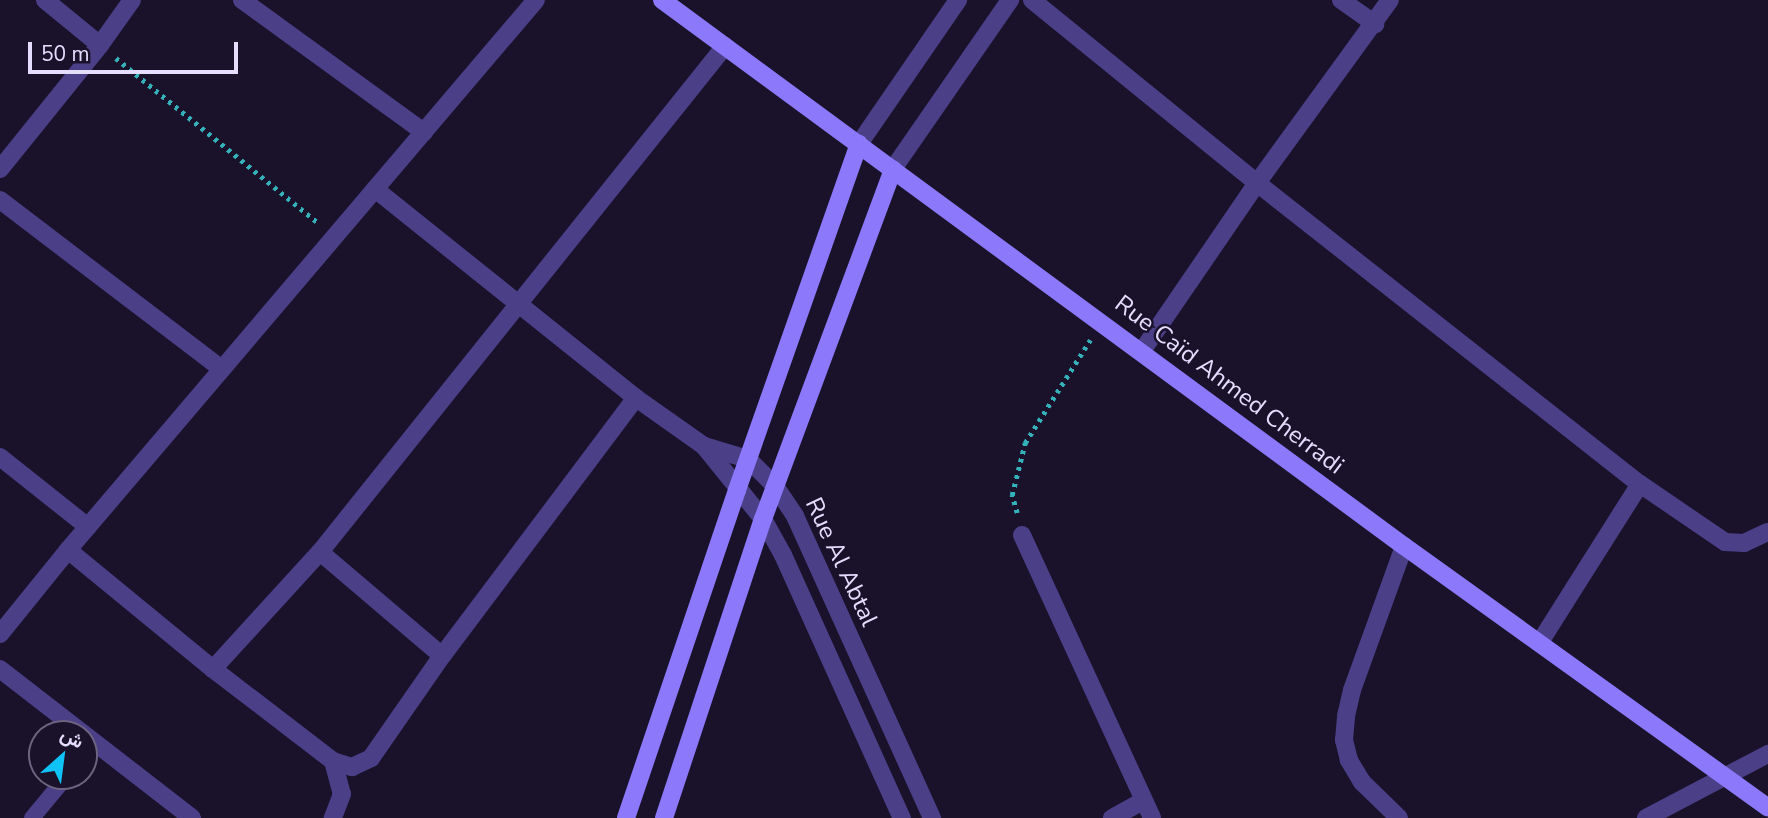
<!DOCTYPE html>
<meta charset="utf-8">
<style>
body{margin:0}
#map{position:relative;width:1768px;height:818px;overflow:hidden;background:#1a122b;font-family:"Nunito Sans",Vazirmatn,sans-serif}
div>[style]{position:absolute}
.path>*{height:4.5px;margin-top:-2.25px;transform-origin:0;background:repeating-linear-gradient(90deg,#35b1ba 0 3.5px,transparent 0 8.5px)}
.lane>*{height:16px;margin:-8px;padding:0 8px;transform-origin:8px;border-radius:8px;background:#4b3f88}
.street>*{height:18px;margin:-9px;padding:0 9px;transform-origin:9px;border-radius:9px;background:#4b3f88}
.secondary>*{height:18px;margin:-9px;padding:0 9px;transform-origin:9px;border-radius:9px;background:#8b78fa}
span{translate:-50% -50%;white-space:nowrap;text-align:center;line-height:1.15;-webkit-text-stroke:5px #1a122b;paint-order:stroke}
.street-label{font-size:24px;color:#e5ddfe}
.north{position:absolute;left:28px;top:720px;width:70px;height:70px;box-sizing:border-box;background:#1a122b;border:2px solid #6b637f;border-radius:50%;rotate:28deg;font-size:19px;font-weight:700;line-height:28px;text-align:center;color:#e5ddfe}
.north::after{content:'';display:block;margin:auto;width:24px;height:32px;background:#10c3f7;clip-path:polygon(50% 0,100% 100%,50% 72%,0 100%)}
.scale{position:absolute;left:28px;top:42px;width:210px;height:32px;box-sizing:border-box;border:4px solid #e5ddfe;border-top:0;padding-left:9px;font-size:21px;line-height:24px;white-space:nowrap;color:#e5ddfe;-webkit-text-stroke:5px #1a122b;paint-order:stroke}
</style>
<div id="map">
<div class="path">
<div style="left:116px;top:58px;width:261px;rotate:39.2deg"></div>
<div style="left:1017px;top:513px;width:19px;rotate:-106deg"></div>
<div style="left:1012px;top:495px;width:54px;rotate:-76deg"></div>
<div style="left:1025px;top:443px;width:122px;rotate:-57.7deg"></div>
</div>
<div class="lane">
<div style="left:84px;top:755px;width:16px;rotate:-52deg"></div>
<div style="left:32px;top:818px;width:55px;rotate:-50.2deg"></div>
</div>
<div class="street">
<div style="left:45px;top:0;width:71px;rotate:39.3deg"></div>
<div style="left:242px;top:0;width:225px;rotate:36deg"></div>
<div style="left:1032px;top:0;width:290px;rotate:39.1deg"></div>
<div style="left:1257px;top:183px;width:487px;rotate:38.2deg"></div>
<div style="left:1640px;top:484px;width:103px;rotate:34.3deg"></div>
<div style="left:1725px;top:542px;width:19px;rotate:3deg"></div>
<div style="left:1744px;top:543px;width:26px;rotate:-25deg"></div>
<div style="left:1341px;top:0;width:42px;rotate:35.2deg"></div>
<div style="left:859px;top:144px;width:175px;rotate:-55.5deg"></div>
<div style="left:0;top:169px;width:159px;rotate:-51.1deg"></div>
<div style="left:100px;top:45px;width:55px;rotate:-54.6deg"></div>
<div style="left:893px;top:169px;width:206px;rotate:-55.3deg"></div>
<div style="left:375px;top:189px;width:334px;rotate:38.7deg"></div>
<div style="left:636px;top:398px;width:83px;rotate:35.2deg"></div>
<div style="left:704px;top:446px;width:94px;rotate:51.1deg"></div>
<div style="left:763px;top:519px;width:41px;rotate:60.9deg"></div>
<div style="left:783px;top:555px;width:289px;rotate:65.7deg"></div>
<div style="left:0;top:200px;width:279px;rotate:37.3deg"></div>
<div style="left:1142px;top:351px;width:204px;rotate:-55.6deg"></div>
<div style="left:1257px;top:183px;width:226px;rotate:-54deg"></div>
<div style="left:704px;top:446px;width:46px;rotate:16.5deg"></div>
<div style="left:748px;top:459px;width:38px;rotate:45deg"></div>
<div style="left:775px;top:486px;width:36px;rotate:56deg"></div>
<div style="left:795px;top:516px;width:332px;rotate:65.6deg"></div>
<div style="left:0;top:457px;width:112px;rotate:38.5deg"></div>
<div style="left:1022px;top:535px;width:311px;rotate:65.3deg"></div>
<div style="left:68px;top:550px;width:188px;rotate:39.4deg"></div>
<div style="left:213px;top:669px;width:151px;rotate:37.5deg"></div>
<div style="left:333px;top:761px;width:20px;rotate:18deg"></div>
<div style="left:352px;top:767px;width:21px;rotate:-25deg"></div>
<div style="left:371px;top:758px;width:124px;rotate:-55.2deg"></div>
<div style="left:442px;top:656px;width:323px;rotate:-53.1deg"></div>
<div style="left:320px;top:552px;width:160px;rotate:40.4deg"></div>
<div style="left:0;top:634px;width:108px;rotate:-51deg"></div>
<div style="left:68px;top:550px;width:722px;rotate:-49.61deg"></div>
<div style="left:1540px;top:642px;width:187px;rotate:-57.7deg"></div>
<div style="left:0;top:669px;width:243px;rotate:37.8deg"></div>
<div style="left:213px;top:669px;width:159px;rotate:-47.6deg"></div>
<div style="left:320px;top:552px;width:648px;rotate:-51.33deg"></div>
<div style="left:333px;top:761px;width:34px;rotate:75deg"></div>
<div style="left:342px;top:794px;width:26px;rotate:111deg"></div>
<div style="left:1112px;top:818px;width:35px;rotate:-29deg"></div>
<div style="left:1399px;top:818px;width:52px;rotate:-135.8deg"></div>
<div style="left:1362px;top:782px;width:26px;rotate:-121deg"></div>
<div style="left:1349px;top:760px;width:21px;rotate:-104deg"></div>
<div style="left:1344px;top:740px;width:24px;rotate:-85deg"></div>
<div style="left:1346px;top:716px;width:27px;rotate:-77deg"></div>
<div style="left:1352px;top:690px;width:153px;rotate:-70.1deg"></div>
<div style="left:1646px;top:818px;width:138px;rotate:-27.7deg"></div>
</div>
<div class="secondary">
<div style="left:662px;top:0;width:921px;rotate:36.35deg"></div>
<div style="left:1404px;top:546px;width:448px;rotate:35.7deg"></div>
<div style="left:626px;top:818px;width:346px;rotate:-71.3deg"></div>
<div style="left:737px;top:490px;width:367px;rotate:-70.6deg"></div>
<div style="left:664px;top:818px;width:315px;rotate:-71.7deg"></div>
<div style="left:763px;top:519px;width:373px;rotate:-69.6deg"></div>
</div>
<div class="street-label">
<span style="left:1229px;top:385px;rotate:37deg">Rue Caïd Ahmed Cherradi</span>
<span style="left:841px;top:562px;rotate:65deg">Rue Al Abtal</span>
</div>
<div class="north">ش</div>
<div class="scale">50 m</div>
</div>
